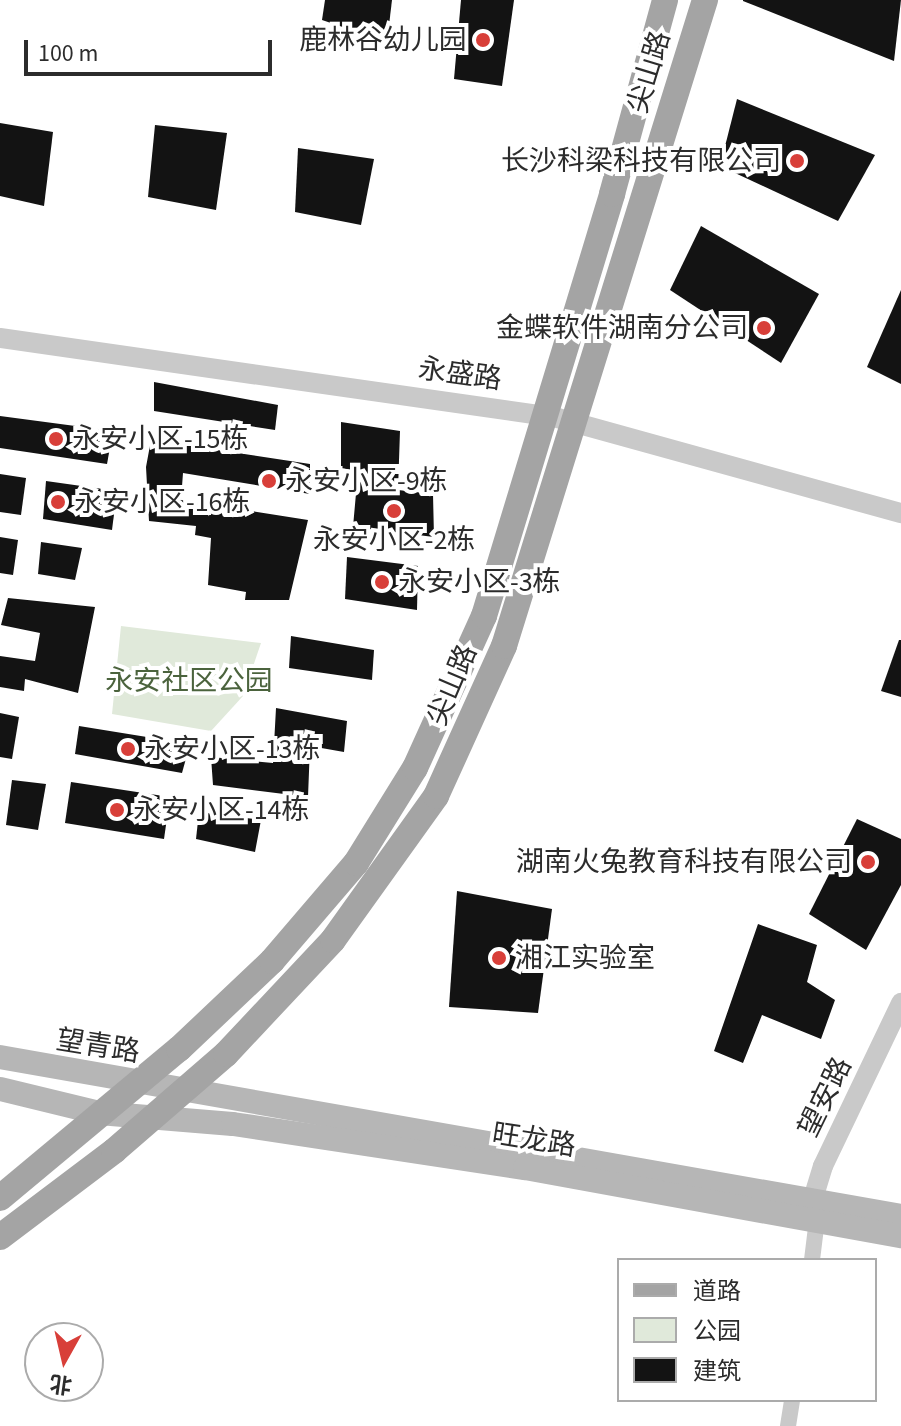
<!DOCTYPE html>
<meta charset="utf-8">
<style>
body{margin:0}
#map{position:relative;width:901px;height:1426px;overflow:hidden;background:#fff;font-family:"Source Sans 3","Noto Sans SC",sans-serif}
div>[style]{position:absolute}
.green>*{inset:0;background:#e0e9da}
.building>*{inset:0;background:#131313}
.minor>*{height:16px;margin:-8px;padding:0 8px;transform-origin:8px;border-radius:8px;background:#c9c9c9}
.tertiary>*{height:20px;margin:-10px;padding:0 10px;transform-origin:10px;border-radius:10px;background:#c9c9c9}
.secondary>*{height:24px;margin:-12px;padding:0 12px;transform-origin:12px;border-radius:12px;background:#b6b6b6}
.primary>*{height:26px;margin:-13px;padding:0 13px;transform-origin:13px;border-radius:13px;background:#a4a4a4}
.dots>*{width:22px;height:22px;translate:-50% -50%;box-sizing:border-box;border:4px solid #fff;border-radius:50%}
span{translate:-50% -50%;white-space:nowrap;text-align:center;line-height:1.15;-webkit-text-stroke:8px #fff;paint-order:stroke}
.poi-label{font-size:28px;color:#2c2c2c}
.right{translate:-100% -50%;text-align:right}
.left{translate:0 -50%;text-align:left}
.street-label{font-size:28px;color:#2c2c2c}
.park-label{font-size:28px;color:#4b633d}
.legend{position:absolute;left:617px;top:1258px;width:260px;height:144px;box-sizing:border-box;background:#fff;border:2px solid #ababab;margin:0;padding:10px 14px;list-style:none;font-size:24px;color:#2c2c2c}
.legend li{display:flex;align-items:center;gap:16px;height:40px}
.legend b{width:40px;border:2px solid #ababab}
.north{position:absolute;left:24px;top:1322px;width:80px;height:80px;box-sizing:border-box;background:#fff;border:2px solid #ababab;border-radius:50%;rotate:188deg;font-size:22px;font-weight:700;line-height:32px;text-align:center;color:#2c2c2c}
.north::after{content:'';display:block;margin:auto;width:28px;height:36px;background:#d83f39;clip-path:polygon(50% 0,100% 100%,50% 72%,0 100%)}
.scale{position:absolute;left:24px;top:40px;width:248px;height:36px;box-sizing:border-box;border:4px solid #2c2c2c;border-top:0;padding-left:10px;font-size:24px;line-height:28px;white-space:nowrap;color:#2c2c2c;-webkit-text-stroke:6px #fff;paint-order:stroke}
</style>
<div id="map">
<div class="green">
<div style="clip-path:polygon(121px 626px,261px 643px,243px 696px,211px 731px,112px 714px)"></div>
</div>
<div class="building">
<div style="clip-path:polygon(325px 0,392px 0,387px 42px,322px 20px)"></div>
<div style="clip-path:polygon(461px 0,514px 0,502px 86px,454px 79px)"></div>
<div style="clip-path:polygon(901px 0,894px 61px,743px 1px,743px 0)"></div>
<div style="clip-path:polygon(737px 99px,875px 155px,838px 221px,720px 166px)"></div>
<div style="clip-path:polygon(0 123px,53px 132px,44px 206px,0 196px)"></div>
<div style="clip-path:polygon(155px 125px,227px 133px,216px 210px,148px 197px)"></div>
<div style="clip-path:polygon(298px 148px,374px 159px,361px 225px,295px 212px)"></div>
<div style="clip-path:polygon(701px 226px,819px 294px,781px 363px,670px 290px)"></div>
<div style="clip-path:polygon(901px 290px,901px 384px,867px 367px)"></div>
<div style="clip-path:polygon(154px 382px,278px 405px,275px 430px,154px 411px)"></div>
<div style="clip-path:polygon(0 416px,113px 431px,107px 464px,0 448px)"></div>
<div style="clip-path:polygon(341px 422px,400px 431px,398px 490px,433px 494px,434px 537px,353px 527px,358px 471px,341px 468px)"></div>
<div style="clip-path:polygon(151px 440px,310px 464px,310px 494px,183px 473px,181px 500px,308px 520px,289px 600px,245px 600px,246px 592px,208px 585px,211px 538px,195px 535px,196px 526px,149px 521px,146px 467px)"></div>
<div style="clip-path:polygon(0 474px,26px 478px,21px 515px,0 512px)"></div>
<div style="clip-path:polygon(46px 481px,117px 491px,112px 530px,43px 519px)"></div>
<div style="clip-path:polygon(0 537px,18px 540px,13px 575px,0 573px)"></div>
<div style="clip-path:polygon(41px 542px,82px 548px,75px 580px,38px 574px)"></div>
<div style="clip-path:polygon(347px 557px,418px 566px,417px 610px,345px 599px)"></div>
<div style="clip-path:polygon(8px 598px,95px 607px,78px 693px,25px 679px,24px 691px,0 687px,0 656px,35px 661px,40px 633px,1px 625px)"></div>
<div style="clip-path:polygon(291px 636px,374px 650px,372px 680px,289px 668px)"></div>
<div style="clip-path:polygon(899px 640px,901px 640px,901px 697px,881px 691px)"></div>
<div style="clip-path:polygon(276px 708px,347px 721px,344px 752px,310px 746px,308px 797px,213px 785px,211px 757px,273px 763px)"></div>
<div style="clip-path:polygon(0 713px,19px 717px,12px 759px,0 757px)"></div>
<div style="clip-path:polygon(79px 726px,190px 744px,182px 773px,75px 754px)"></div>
<div style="clip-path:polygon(12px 780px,46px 784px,38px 830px,6px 825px)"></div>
<div style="clip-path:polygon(71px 782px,170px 797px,164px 839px,65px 823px)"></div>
<div style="clip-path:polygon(199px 812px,261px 820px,255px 852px,196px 839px)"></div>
<div style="clip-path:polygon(857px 819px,901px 839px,901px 885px,866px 950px,809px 914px)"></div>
<div style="clip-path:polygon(457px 891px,552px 909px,538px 1013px,449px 1007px)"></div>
<div style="clip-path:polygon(758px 924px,817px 945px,807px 982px,835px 1000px,821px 1039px,762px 1015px,743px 1063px,714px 1051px)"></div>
</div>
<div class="minor">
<div style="left:812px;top:1260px;width:39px;rotate:-83deg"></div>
<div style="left:788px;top:1426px;width:26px;rotate:-81deg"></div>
</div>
<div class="tertiary">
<div style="left:0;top:338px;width:560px;rotate:8.12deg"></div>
<div style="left:554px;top:417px;width:360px;rotate:15.5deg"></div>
<div style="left:808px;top:1215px;width:51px;rotate:-73deg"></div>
<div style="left:823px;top:1166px;width:181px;rotate:-64.4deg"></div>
</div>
<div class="secondary">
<div style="left:0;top:1057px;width:915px;rotate:10.01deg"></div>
<div style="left:0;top:1089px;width:102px;rotate:13.6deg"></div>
<div style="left:99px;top:1113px;width:134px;rotate:4.7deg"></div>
<div style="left:233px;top:1124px;width:295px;rotate:8.6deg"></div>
<div style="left:525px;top:1168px;width:382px;rotate:10.3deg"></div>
</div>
<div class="primary">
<div style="left:0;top:1198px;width:233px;rotate:-39.8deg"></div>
<div style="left:179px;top:1049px;width:128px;rotate:-43.4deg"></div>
<div style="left:272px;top:961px;width:129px;rotate:-49.4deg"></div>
<div style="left:356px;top:863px;width:112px;rotate:-58.2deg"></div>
<div style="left:415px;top:768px;width:167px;rotate:-65.6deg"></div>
<div style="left:484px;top:616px;width:441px;rotate:-73.1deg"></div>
<div style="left:612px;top:194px;width:201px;rotate:-74.7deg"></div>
<div style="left:0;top:1237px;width:143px;rotate:-37deg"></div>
<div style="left:114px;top:1151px;width:148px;rotate:-40.9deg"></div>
<div style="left:226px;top:1054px;width:156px;rotate:-46.8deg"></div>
<div style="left:333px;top:940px;width:177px;rotate:-54.4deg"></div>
<div style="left:436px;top:796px;width:165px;rotate:-65.6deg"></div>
<div style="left:504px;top:646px;width:677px;rotate:-72.72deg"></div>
</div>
<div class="dots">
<div style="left:483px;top:40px;background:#d83f39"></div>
<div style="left:797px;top:161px;background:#d83f39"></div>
<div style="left:764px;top:328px;background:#d83f39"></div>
<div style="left:56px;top:439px;background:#d83f39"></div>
<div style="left:269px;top:481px;background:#d83f39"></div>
<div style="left:58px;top:502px;background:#d83f39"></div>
<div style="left:394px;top:511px;background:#d83f39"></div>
<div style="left:382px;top:582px;background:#d83f39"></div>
<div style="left:128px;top:749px;background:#d83f39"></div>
<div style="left:117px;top:810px;background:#d83f39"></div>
<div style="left:868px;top:862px;background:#d83f39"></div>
<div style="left:499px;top:958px;background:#d83f39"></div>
</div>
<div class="poi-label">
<span class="right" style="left:467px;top:40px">鹿林谷幼儿园</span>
<span class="right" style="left:781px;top:161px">长沙科梁科技有限公司</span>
<span class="right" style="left:748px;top:328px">金蝶软件湖南分公司</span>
<span class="left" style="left:72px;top:439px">永安小区-15栋</span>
<span class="left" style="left:285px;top:481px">永安小区-9栋</span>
<span class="left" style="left:74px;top:502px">永安小区-16栋</span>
<span style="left:394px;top:540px">永安小区-2栋</span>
<span class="left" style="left:398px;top:582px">永安小区-3栋</span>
<span class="left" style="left:144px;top:749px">永安小区-13栋</span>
<span class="left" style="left:133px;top:810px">永安小区-14栋</span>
<span class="right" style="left:852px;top:862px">湖南火兔教育科技有限公司</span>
<span class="left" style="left:515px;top:958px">湘江实验室</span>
</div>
<div class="street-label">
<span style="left:649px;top:72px;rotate:-73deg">尖山路</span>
<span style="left:460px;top:374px;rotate:8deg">永盛路</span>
<span style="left:452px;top:685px;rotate:-67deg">尖山路</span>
<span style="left:98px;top:1046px;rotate:9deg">望青路</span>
<span style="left:825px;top:1097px;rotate:-64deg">望安路</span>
<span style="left:534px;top:1140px;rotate:9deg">旺龙路</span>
</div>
<div class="park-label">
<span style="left:189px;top:681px">永安社区公园</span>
</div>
<ul class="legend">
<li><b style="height:10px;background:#a4a4a4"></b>道路</li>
<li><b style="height:22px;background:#e0e9da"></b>公园</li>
<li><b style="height:22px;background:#131313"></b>建筑</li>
</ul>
<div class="north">北</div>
<div class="scale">100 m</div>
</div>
